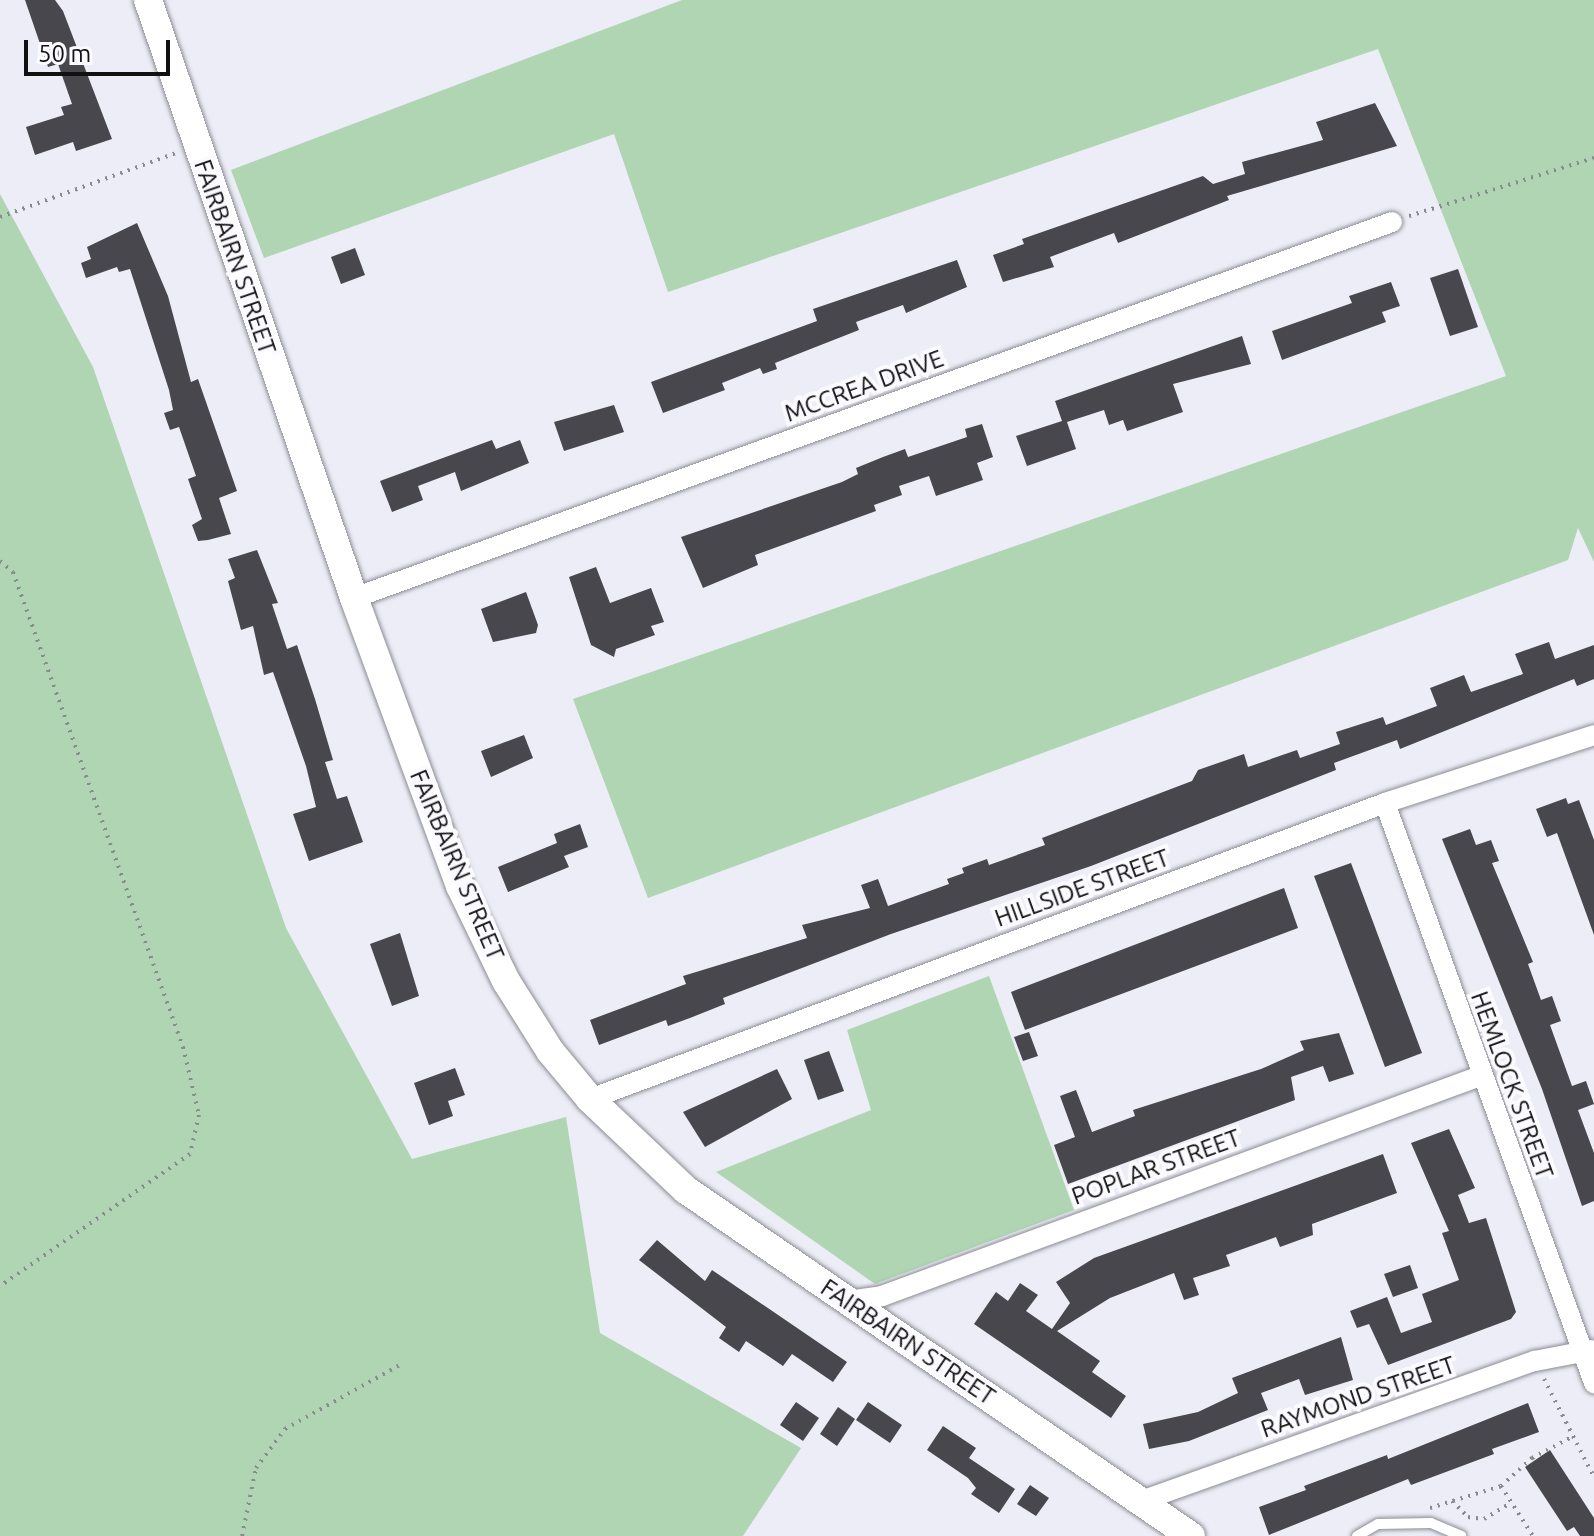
<!DOCTYPE html>
<style>
body{margin:0}
#map{position:relative;width:1594px;height:1536px;overflow:hidden;background:#ecedf6;font-family:Ubuntu,sans-serif}
div>[style]{position:absolute}
.green>*{inset:0;background:#afd5b3}
.building>*{inset:0;background:#49474e}
.path>*{height:4px;margin-top:-2px;transform-origin:0;background:repeating-linear-gradient(90deg,#898a90 0 2px,transparent 0 8px)}
.roads{filter:drop-shadow(0 0 2px #8b8c94) drop-shadow(0 0 2px #8b8c94)}
.lane>*{height:10px;margin:-5px;padding:0 5px;transform-origin:5px;border-radius:5px;background:#fff}
.street>*{height:20px;margin:-10px;padding:0 10px;transform-origin:10px;border-radius:10px;background:#fff}
.secondary>*{height:28px;margin:-14px;padding:0 14px;transform-origin:14px;border-radius:14px;background:#fff}
span{translate:-50% -50%;white-space:nowrap;text-align:center;line-height:1.15;-webkit-text-stroke:8px #fbfbff;paint-order:stroke}
.street-label{font-size:24px;color:#111114}
.scale{position:absolute;left:24px;top:40px;width:146px;height:36px;box-sizing:border-box;border:4px solid #111114;border-top:0;padding-left:10px;font-size:24px;line-height:28px;white-space:nowrap;color:#111114;-webkit-text-stroke:6px #fbfbff;paint-order:stroke}
</style>
<div id="map">
<div class="green">
<div style="clip-path:polygon(682px 0,1594px 0,1594px 562px,1578px 528px,1568px 560px,648px 898px,573px 699px,1506px 376px,1378px 49px,668px 292px,614px 134px,264px 258px,231px 170px)"></div>
<div style="clip-path:polygon(0 194px,93px 367px,286px 928px,412px 1159px,566px 1117px,600px 1333px,801px 1448px,743px 1536px,0 1536px)"></div>
<div style="clip-path:polygon(989px 976px,1074px 1210px,875px 1284px,716px 1172px,871px 1110px,847px 1030px)"></div>
</div>
<div class="building">
<div style="clip-path:polygon(25px 0,55px 0,63px 11px,112px 139px,76px 151px,73px 142px,35px 155px,26px 127px,64px 115px,61px 107px,72px 104px,58px 64px,48px 67px)"></div>
<div style="clip-path:polygon(1375px 103px,1397px 146px,1227px 196px,1229px 200px,1118px 243px,1114px 233px,1050px 257px,1054px 267px,1003px 282px,993px 255px,1024px 244px,1022px 239px,1203px 176px,1213px 184px,1245px 174px,1242px 162px,1323px 140px,1316px 122px)"></div>
<div style="clip-path:polygon(137px 223px,168px 296px,191px 382px,198px 379px,237px 491px,219px 498px,231px 534px,208px 540px,198px 541px,192px 525px,202px 519px,188px 479px,196px 476px,179px 427px,170px 430px,164px 413px,173px 410px,169px 390px,130px 269px,119px 272px,117px 267px,86px 278px,81px 263px,91px 259px,87px 247px)"></div>
<div style="clip-path:polygon(355px 248px,365px 275px,341px 284px,331px 257px)"></div>
<div style="clip-path:polygon(957px 260px,967px 287px,906px 313px,903px 305px,856px 322px,859px 330px,775px 363px,777px 369px,763px 374px,760px 368px,722px 383px,725px 390px,663px 413px,651px 382px,817px 321px,813px 309px)"></div>
<div style="clip-path:polygon(1458px 269px,1478px 327px,1450px 336px,1430px 278px)"></div>
<div style="clip-path:polygon(1391px 282px,1400px 306px,1382px 312px,1386px 322px,1282px 360px,1272px 331px,1352px 303px,1349px 296px)"></div>
<div style="clip-path:polygon(1242px 336px,1251px 364px,1173px 384px,1183px 412px,1127px 431px,1123px 420px,1109px 425px,1104px 410px,1067px 422px,1076px 449px,1027px 466px,1016px 436px,1062px 421px,1055px 401px)"></div>
<div style="clip-path:polygon(614px 405px,624px 432px,564px 451px,554px 422px)"></div>
<div style="clip-path:polygon(982px 424px,993px 457px,977px 463px,983px 480px,936px 496px,929px 476px,899px 486px,902px 495px,874px 505px,876px 511px,755px 555px,758px 565px,703px 588px,681px 537px,842px 482px,858px 474px,856px 468px,883px 457px,905px 449px,908px 457px,967px 437px,965px 429px)"></div>
<div style="clip-path:polygon(492px 440px,496px 449px,520px 440px,529px 463px,461px 491px,455px 472px,418px 486px,423px 500px,392px 512px,380px 481px)"></div>
<div style="clip-path:polygon(257px 550px,278px 603px,272px 604px,287px 649px,297px 645px,315px 699px,333px 760px,325px 762px,337px 799px,347px 796px,363px 842px,309px 861px,293px 814px,316px 807px,306px 766px,273px 672px,264px 675px,253px 626px,241px 630px,228px 581px,235px 578px,228px 559px)"></div>
<div style="clip-path:polygon(596px 567px,610px 603px,651px 588px,664px 622px,651px 626px,655px 635px,616px 649px,614px 657px,591px 645px,569px 577px)"></div>
<div style="clip-path:polygon(526px 592px,538px 625px,536px 633px,493px 642px,481px 609px)"></div>
<div style="clip-path:polygon(1549px 642px,1555px 659px,1594px 645px,1594px 679px,1577px 686px,1574px 679px,1400px 749px,1397px 740px,1334px 763px,1336px 770px,1091px 866px,891px 934px,723px 998px,725px 1004px,690px 1018px,668px 1026px,666px 1020px,599px 1045px,590px 1020px,686px 984px,683px 976px,807px 938px,802px 925px,870px 908px,861px 885px,878px 879px,888px 906px,949px 884px,947px 879px,964px 873px,962px 868px,987px 859px,989px 865px,1045px 845px,1042px 838px,1192px 781px,1198px 770px,1244px 754px,1248px 767px,1297px 750px,1300px 758px,1340px 744px,1336px 732px,1383px 717px,1386px 725px,1437px 706px,1430px 688px,1464px 675px,1471px 692px,1523px 674px,1515px 654px)"></div>
<div style="clip-path:polygon(524px 735px,533px 758px,491px 777px,481px 751px)"></div>
<div style="clip-path:polygon(1566px 798px,1568px 804px,1579px 800px,1594px 840px,1594px 935px,1557px 833px,1547px 837px,1536px 809px)"></div>
<div style="clip-path:polygon(580px 824px,588px 847px,564px 856px,569px 867px,508px 892px,498px 867px,557px 843px,554px 834px)"></div>
<div style="clip-path:polygon(1470px 829px,1476px 845px,1491px 840px,1499px 861px,1492px 863px,1533px 962px,1528px 964px,1541px 1000px,1552px 996px,1561px 1021px,1550px 1025px,1572px 1086px,1586px 1081px,1594px 1104px,1578px 1110px,1594px 1153px,1594px 1201px,1582px 1206px,1542px 1089px,1442px 839px)"></div>
<div style="clip-path:polygon(1351px 863px,1422px 1053px,1385px 1067px,1314px 876px)"></div>
<div style="clip-path:polygon(1284px 888px,1298px 928px,1025px 1030px,1011px 992px)"></div>
<div style="clip-path:polygon(400px 933px,419px 996px,392px 1006px,370px 944px)"></div>
<div style="clip-path:polygon(1029px 1032px,1038px 1056px,1023px 1061px,1014px 1037px)"></div>
<div style="clip-path:polygon(1339px 1033px,1354px 1074px,1329px 1082px,1323px 1066px,1291px 1077px,1295px 1100px,1068px 1184px,1054px 1145px,1075px 1137px,1060px 1096px,1076px 1090px,1092px 1132px,1135px 1116px,1133px 1110px,1261px 1069px,1304px 1050px,1300px 1041px)"></div>
<div style="clip-path:polygon(829px 1051px,844px 1091px,818px 1100px,804px 1060px)"></div>
<div style="clip-path:polygon(455px 1068px,465px 1095px,448px 1101px,453px 1116px,429px 1125px,414px 1083px)"></div>
<div style="clip-path:polygon(777px 1069px,792px 1099px,705px 1147px,683px 1112px)"></div>
<div style="clip-path:polygon(1449px 1129px,1475px 1188px,1458px 1195px,1469px 1223px,1486px 1218px,1516px 1312px,1511px 1319px,1388px 1365px,1369px 1324px,1357px 1328px,1350px 1311px,1387px 1297px,1401px 1333px,1432px 1322px,1422px 1294px,1459px 1280px,1442px 1233px,1449px 1231px,1411px 1143px)"></div>
<div style="clip-path:polygon(1383px 1154px,1397px 1193px,1312px 1224px,1313px 1235px,1280px 1247px,1276px 1237px,1226px 1255px,1230px 1266px,1193px 1278px,1199px 1295px,1184px 1300px,1174px 1273px,1110px 1298px,1057px 1331px,1100px 1361px,1092px 1372px,1126px 1396px,1111px 1418px,974px 1324px,996px 1292px,1008px 1301px,1020px 1283px,1038px 1295px,1026px 1311px,1052px 1329px,1070px 1303px,1056px 1282px,1094px 1258px)"></div>
<div style="clip-path:polygon(657px 1240px,705px 1281px,712px 1270px,847px 1362px,833px 1382px,792px 1354px,783px 1366px,746px 1341px,739px 1352px,719px 1338px,726px 1327px,639px 1260px)"></div>
<div style="clip-path:polygon(1410px 1265px,1418px 1288px,1393px 1297px,1384px 1274px)"></div>
<div style="clip-path:polygon(1341px 1337px,1353px 1380px,1305px 1395px,1299px 1379px,1261px 1393px,1268px 1410px,1189px 1441px,1149px 1449px,1143px 1424px,1198px 1412px,1238px 1393px,1232px 1378px)"></div>
<div style="clip-path:polygon(796px 1402px,819px 1418px,803px 1441px,780px 1425px)"></div>
<div style="clip-path:polygon(868px 1402px,902px 1425px,890px 1443px,856px 1420px)"></div>
<div style="clip-path:polygon(1528px 1403px,1539px 1432px,1492px 1449px,1494px 1454px,1411px 1485px,1408px 1479px,1269px 1535px,1259px 1507px,1306px 1490px,1304px 1486px,1387px 1455px,1388px 1459px)"></div>
<div style="clip-path:polygon(838px 1407px,855px 1419px,837px 1446px,820px 1434px)"></div>
<div style="clip-path:polygon(943px 1426px,976px 1448px,969px 1458px,1015px 1489px,999px 1513px,971px 1494px,976px 1488px,968px 1478px,927px 1450px)"></div>
<div style="clip-path:polygon(1550px 1450px,1594px 1518px,1594px 1536px,1580px 1536px,1574px 1527px,1567px 1531px,1525px 1467px)"></div>
<div style="clip-path:polygon(1030px 1485px,1049px 1498px,1036px 1516px,1017px 1504px)"></div>
</div>
<div class="path">
<div style="left:1409px;top:216px;width:194px;rotate:-17.4deg"></div>
<div style="left:0;top:217px;width:187px;rotate:-20deg"></div>
<div style="left:0;top:561px;width:17px;rotate:40deg"></div>
<div style="left:13px;top:572px;width:505px;rotate:70.31deg"></div>
<div style="left:183px;top:1047px;width:70px;rotate:76.8deg"></div>
<div style="left:199px;top:1115px;width:40px;rotate:103deg"></div>
<div style="left:190px;top:1154px;width:231px;rotate:145.2deg"></div>
<div style="left:1544px;top:1379px;width:110px;rotate:63deg"></div>
<div style="left:1501px;top:1486px;width:59px;rotate:57.4deg"></div>
<div style="left:1452px;top:1501px;width:23px;rotate:45deg"></div>
<div style="left:1468px;top:1517px;width:16px;rotate:7deg"></div>
<div style="left:1484px;top:1519px;width:31px;rotate:-31deg"></div>
<div style="left:1430px;top:1508px;width:74px;rotate:-17.2deg"></div>
<div style="left:1501px;top:1486px;width:42px;rotate:-42.1deg"></div>
<div style="left:1532px;top:1458px;width:45px;rotate:-27.7deg"></div>
<div style="left:242px;top:1536px;width:69px;rotate:-78.4deg"></div>
<div style="left:256px;top:1468px;width:49px;rotate:-53.4deg"></div>
<div style="left:285px;top:1429px;width:134px;rotate:-29.1deg"></div>
</div>
<div class="roads">
<div class="lane">
<div style="left:1357px;top:1536px;width:24px;rotate:-30deg"></div>
<div style="left:1378px;top:1524px;width:53px;rotate:-1.1deg"></div>
<div style="left:1431px;top:1523px;width:33px;rotate:23deg"></div>
</div>
<div class="street">
<div style="left:354px;top:598px;width:1104px;rotate:-19.91deg"></div>
<div style="left:1385px;top:803px;width:617px;rotate:70.18deg"></div>
<div style="left:590px;top:1099px;width:848px;rotate:-20.42deg"></div>
<div style="left:1385px;top:803px;width:220px;rotate:-18deg"></div>
<div style="left:848px;top:1301px;width:34px;rotate:-8deg"></div>
<div style="left:882px;top:1296px;width:637px;rotate:-20.2deg"></div>
<div style="left:1141px;top:1501px;width:418px;rotate:-19.6deg"></div>
<div style="left:1535px;top:1361px;width:58px;rotate:-10.9deg"></div>
</div>
<div class="secondary">
<div style="left:148px;top:0;width:632px;rotate:70.99deg"></div>
<div style="left:354px;top:598px;width:307px;rotate:69.8deg"></div>
<div style="left:460px;top:886px;width:106px;rotate:64.2deg"></div>
<div style="left:506px;top:981px;width:83px;rotate:57.8deg"></div>
<div style="left:550px;top:1051px;width:62px;rotate:50.2deg"></div>
<div style="left:590px;top:1099px;width:132px;rotate:43.5deg"></div>
<div style="left:686px;top:1190px;width:612px;rotate:34.42deg"></div>
</div>
</div>
<div class="street-label">
<span style="left:235px;top:257px;rotate:71deg">FAIRBAIRN STREET</span>
<span style="left:864px;top:386px;rotate:-20deg">MCCREA DRIVE</span>
<span style="left:457px;top:865px;rotate:67deg">FAIRBAIRN STREET</span>
<span style="left:1082px;top:888px;rotate:-20deg">HILLSIDE STREET</span>
<span style="left:1512px;top:1085px;rotate:70deg">HEMLOCK STREET</span>
<span style="left:1156px;top:1167px;rotate:-20deg">POPLAR STREET</span>
<span style="left:908px;top:1342px;rotate:34deg">FAIRBAIRN STREET</span>
<span style="left:1358px;top:1397px;rotate:-19deg">RAYMOND STREET</span>
</div>
<div class="scale">50 m</div>
</div>
